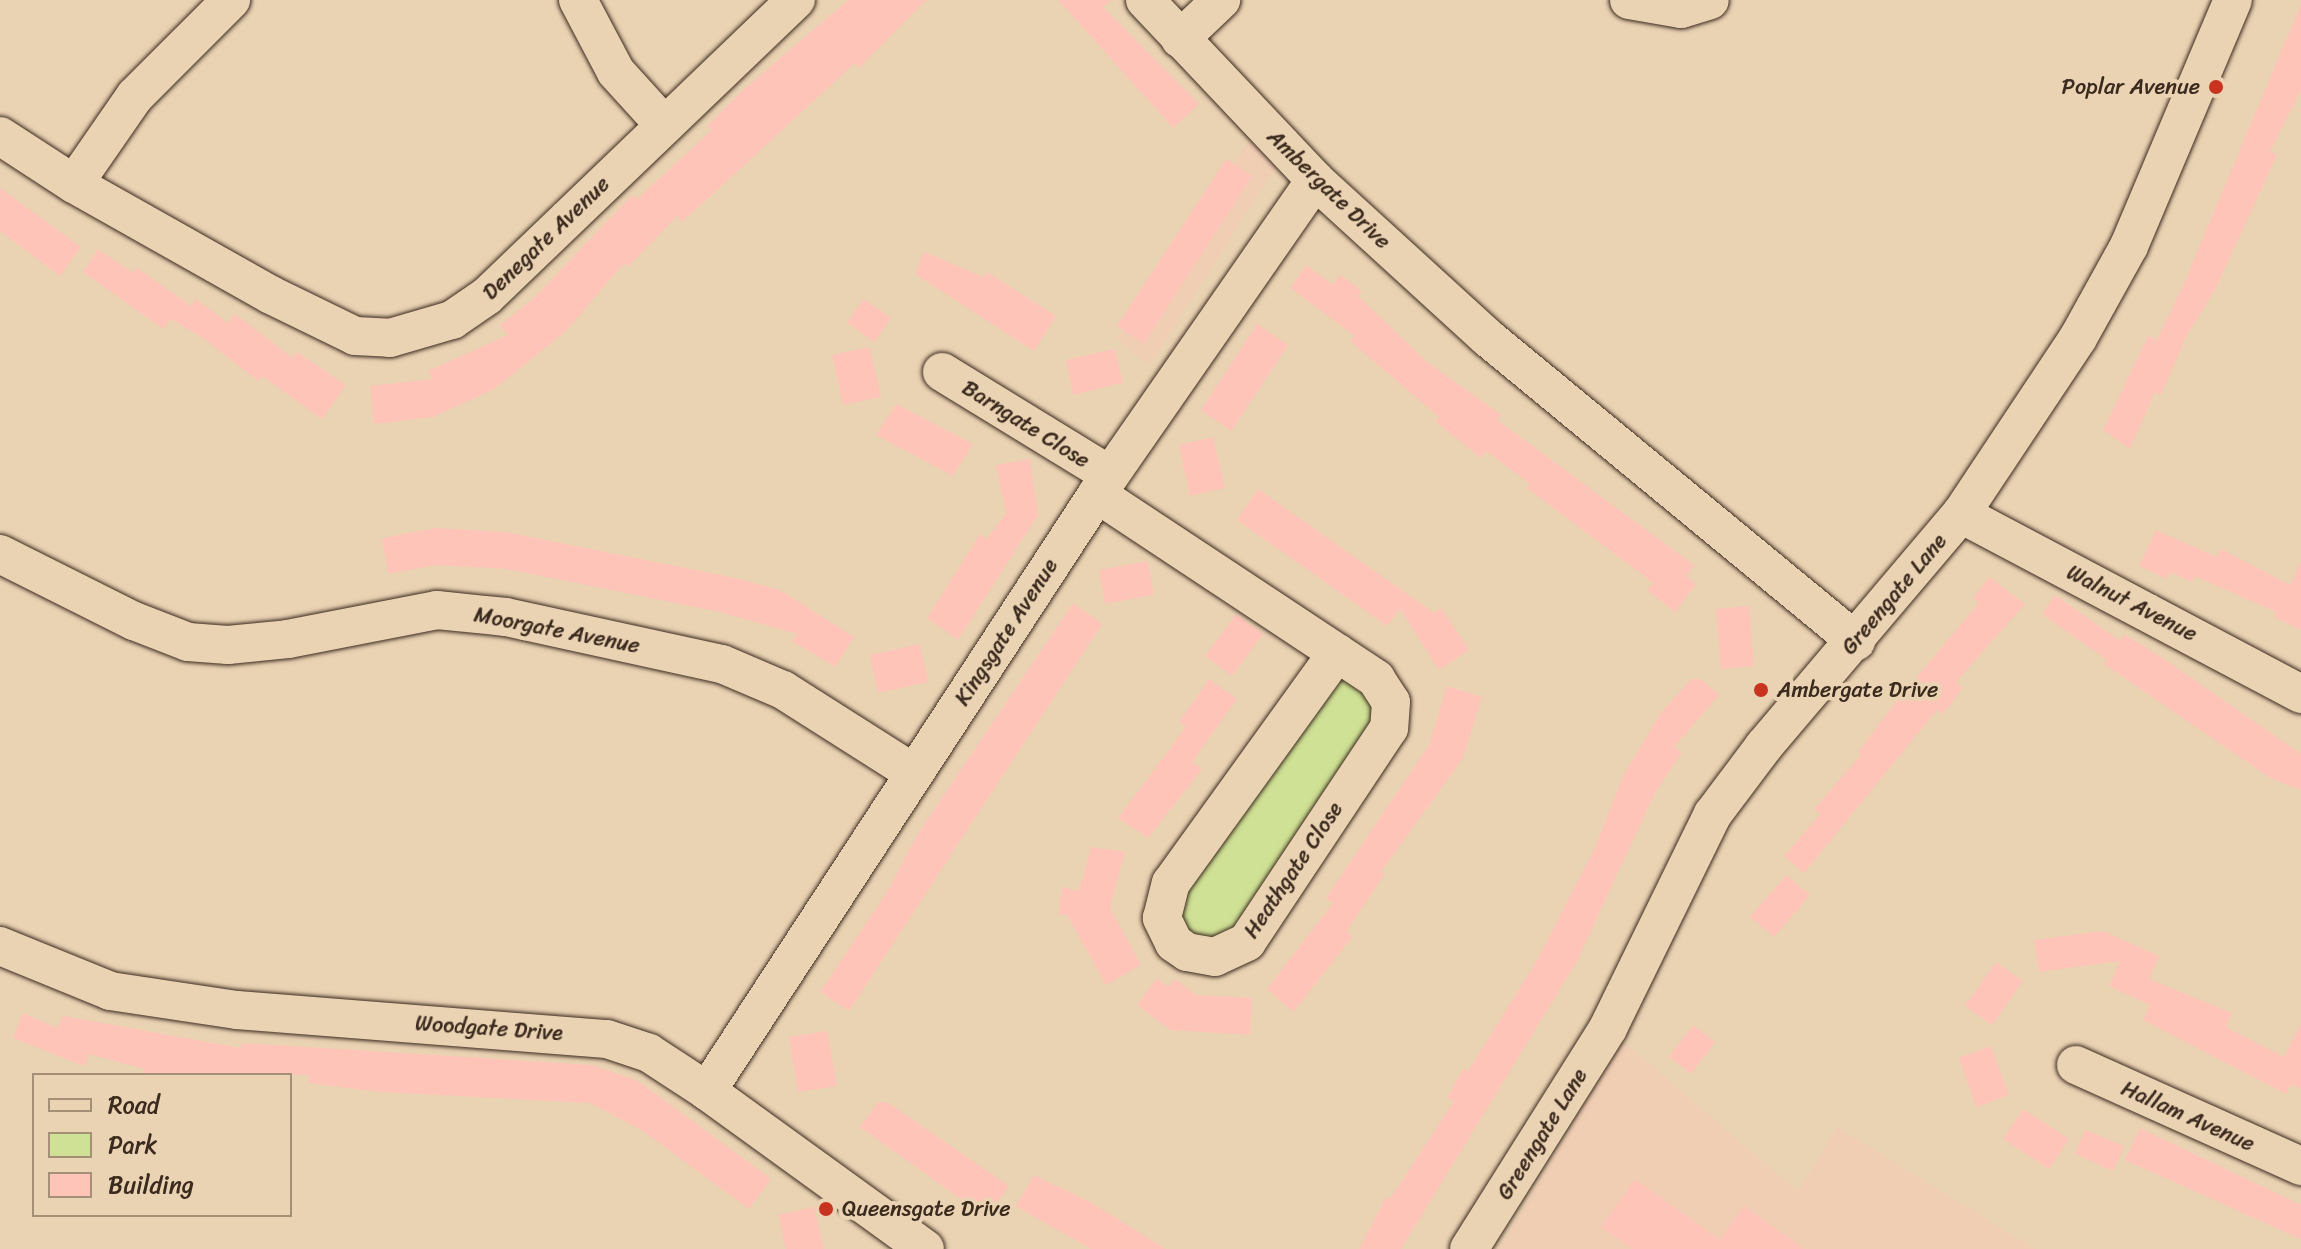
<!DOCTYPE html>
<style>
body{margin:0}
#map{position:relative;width:2301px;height:1249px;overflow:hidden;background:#ead3b3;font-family:Sriracha,sans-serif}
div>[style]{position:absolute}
.built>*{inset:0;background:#f0ceb4}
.green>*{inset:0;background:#cfe195}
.building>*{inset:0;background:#fec4b7}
.roads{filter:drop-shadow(0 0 2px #3b2a1e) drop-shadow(0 0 2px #3b2a1e)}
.minor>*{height:38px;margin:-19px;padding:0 19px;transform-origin:19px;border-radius:19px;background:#ead3b3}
.dots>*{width:22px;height:22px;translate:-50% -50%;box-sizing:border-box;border:4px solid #ead3b3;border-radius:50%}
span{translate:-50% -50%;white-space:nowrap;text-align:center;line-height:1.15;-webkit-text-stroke:8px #ead3b3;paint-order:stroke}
.poi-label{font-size:22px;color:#3b2a1e}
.right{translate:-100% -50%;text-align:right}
.left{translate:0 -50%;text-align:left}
.street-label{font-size:22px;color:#3b2a1e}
.legend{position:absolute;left:32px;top:1073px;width:260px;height:144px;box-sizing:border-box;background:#ead3b3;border:2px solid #a48f77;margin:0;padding:10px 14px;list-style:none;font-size:24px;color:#3b2a1e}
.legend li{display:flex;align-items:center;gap:16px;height:40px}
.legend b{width:40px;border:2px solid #a48f77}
</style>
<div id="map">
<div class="built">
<div style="clip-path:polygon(1258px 127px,1284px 154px,1149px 366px,1117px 339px)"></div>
<div style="clip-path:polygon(1623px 1041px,1798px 1192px,1837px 1127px,2035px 1249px,1499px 1249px)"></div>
</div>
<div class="green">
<div style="clip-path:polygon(1337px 653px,1391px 702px,1247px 942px,1201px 956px,1164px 898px)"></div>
</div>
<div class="building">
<div style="clip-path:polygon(848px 0,926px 0,859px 68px,855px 63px,682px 222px,677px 216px,628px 267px,624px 263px,566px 331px,494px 389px,433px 417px,374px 424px,370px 386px,432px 379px,428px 371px,508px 335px,500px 325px,534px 298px,632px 195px,637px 199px,712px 130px,707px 126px,744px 89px)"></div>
<div style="clip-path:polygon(1058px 0,1111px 0,1103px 7px,1199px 104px,1173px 128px)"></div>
<div style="clip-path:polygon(2301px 4px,2301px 90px,2270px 151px,2277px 155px,2215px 290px,2187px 335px,2161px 395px,2155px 392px,2130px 449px,2103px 430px,2148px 336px,2157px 340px,2182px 288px)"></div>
<div style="clip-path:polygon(1226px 159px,1252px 176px,1144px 343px,1117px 326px)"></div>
<div style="clip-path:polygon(0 188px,81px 247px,60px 276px,0 231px)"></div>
<div style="clip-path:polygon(98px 249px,133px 273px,136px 267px,191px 306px,196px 299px,228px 323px,235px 314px,293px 358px,297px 352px,346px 385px,322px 419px,262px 376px,258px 381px,203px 338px,171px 319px,163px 329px,83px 272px)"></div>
<div style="clip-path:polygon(924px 252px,984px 277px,987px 272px,1056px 316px,1034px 351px,915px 274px)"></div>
<div style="clip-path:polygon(1306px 265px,1333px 285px,1340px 275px,1362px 291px,1358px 296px,1426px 361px,1501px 415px,1497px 420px,1694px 565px,1686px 576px,1696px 584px,1675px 612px,1647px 590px,1653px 583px,1527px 488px,1530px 484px,1486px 451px,1481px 458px,1436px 422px,1439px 417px,1350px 341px,1355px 336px,1290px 288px)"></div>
<div style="clip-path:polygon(864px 299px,891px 318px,874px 342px,847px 322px)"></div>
<div style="clip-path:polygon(1257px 324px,1288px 345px,1231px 431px,1201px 410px)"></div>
<div style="clip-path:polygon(870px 347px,881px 397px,843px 405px,832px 355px)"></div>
<div style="clip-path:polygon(1115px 349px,1123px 383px,1073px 395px,1066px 360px)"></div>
<div style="clip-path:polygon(896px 404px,973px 444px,953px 476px,876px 435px)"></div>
<div style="clip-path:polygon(1213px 437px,1225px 488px,1190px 496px,1179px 445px)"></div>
<div style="clip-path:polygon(1030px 459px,1038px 515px,958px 640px,927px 618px,980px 534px,987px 539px,1006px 513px,996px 465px)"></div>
<div style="clip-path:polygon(1258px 489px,1434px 613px,1441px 608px,1469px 650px,1439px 670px,1400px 609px,1387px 626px,1237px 520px)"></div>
<div style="clip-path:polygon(436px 528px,505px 532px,740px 579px,780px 590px,854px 637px,835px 667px,792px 641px,797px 634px,720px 612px,507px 569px,436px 565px,388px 574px,382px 538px)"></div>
<div style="clip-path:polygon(2156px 530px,2217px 557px,2221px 549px,2290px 585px,2301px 561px,2301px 630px,2274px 617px,2276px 612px,2195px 576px,2192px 582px,2170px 572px,2167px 579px,2139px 566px)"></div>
<div style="clip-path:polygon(1148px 561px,1154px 595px,1105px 604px,1099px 570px)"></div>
<div style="clip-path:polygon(1989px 577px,2025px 604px,1956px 682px,1963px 688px,1942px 715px,1937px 710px,1804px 873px,1784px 856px,1820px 814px,1814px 809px,1861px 755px,1858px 752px,1895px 703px,1979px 603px,1973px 598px)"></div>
<div style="clip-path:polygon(2055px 595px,2120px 641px,2124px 634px,2167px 661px,2301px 754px,2301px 790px,2270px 778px,2104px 664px,2107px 660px,2042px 614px)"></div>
<div style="clip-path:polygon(1073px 603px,1102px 624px,849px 1011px,820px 992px,885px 895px,919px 832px)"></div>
<div style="clip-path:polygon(1749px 606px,1754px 666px,1721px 669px,1716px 609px)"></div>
<div style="clip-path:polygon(1236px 614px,1263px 634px,1232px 676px,1205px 656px)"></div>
<div style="clip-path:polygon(920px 644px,928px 682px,878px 693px,870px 655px)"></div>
<div style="clip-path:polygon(1209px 679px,1237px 699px,1192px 762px,1202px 769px,1148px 838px,1118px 818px,1186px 727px,1179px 722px)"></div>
<div style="clip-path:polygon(1691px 679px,1700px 679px,1719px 695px,1674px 747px,1682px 752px,1655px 793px,1576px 963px,1401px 1249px,1359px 1249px,1386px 1197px,1390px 1199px,1454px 1101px,1447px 1098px,1463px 1069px,1468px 1071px,1536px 962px,1594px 850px,1623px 776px,1660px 714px)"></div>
<div style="clip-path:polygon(1447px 686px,1482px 697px,1463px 758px,1381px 872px,1385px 874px,1351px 924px,1347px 932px,1353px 936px,1293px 1012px,1267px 989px,1333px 903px,1326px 898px,1429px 745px)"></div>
<div style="clip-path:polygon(1091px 847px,1125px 852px,1110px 908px,1141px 965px,1106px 985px,1067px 915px,1058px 915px,1062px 887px,1079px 891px)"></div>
<div style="clip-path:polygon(1786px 875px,1810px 895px,1774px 937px,1750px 917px)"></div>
<div style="clip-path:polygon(2103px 931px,2159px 956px,2149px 979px,2232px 1013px,2226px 1027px,2284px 1057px,2301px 1023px,2301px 1089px,2291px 1084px,2286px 1094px,2143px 1020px,2150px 1005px,2109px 986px,2120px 961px,2039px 972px,2034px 940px)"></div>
<div style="clip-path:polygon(1996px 962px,2023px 981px,1992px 1025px,1965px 1006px)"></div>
<div style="clip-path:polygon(1157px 978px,1168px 987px,1175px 979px,1196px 995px,1252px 998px,1250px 1035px,1170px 1030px,1137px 1005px)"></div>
<div style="clip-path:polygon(23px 1013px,57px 1028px,63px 1016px,241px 1048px,241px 1043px,592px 1065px,638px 1081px,771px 1179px,749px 1209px,640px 1129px,590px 1103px,381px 1092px,308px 1083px,309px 1075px,143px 1075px,144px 1069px,89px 1054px,84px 1066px,13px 1038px)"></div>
<div style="clip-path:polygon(1693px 1025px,1715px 1042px,1691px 1074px,1669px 1057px)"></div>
<div style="clip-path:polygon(827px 1031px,837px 1086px,798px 1092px,789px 1037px)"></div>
<div style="clip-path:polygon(1991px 1046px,2009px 1095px,1976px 1107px,1959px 1058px)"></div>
<div style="clip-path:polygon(878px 1102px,887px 1102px,1009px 1186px,986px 1217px,860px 1127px)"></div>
<div style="clip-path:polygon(2023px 1109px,2069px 1139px,2049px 1169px,2003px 1139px)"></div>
<div style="clip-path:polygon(2140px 1128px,2301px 1205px,2301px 1239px,2125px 1160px)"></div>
<div style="clip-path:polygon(2085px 1130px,2124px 1146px,2113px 1171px,2075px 1154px)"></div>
<div style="clip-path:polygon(1034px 1175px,1090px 1202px,1166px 1249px,1091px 1249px,1045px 1223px,1016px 1206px)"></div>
<div style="clip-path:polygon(1635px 1179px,1720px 1240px,1744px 1206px,1804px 1249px,1633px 1249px,1601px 1227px)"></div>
<div style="clip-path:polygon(814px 1207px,824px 1249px,786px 1249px,778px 1215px)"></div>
</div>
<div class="roads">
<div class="minor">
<div style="left:578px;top:0;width:81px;rotate:62.2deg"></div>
<div style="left:616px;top:72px;width:72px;rotate:47.8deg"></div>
<div style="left:1145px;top:0;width:248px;rotate:46.6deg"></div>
<div style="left:1315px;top:180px;width:234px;rotate:42.4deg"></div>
<div style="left:1488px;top:338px;width:477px;rotate:39.5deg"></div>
<div style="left:1629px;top:0;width:53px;rotate:9.8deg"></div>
<div style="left:1681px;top:9px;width:30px;rotate:-17deg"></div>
<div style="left:1180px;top:39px;width:57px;rotate:-43.6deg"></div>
<div style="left:0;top:136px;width:88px;rotate:33deg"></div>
<div style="left:74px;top:184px;width:226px;rotate:29.4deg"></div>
<div style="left:271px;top:295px;width:93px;rotate:26deg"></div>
<div style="left:355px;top:336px;width:35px;rotate:3deg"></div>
<div style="left:390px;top:338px;width:65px;rotate:-16.2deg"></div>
<div style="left:452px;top:320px;width:42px;rotate:-34.4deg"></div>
<div style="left:487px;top:296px;width:428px;rotate:-43.8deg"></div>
<div style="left:74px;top:184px;width:107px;rotate:-55.3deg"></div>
<div style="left:135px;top:96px;width:136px;rotate:-45deg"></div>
<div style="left:942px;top:372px;width:197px;rotate:31.5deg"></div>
<div style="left:1097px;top:494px;width:335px;rotate:33.5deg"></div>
<div style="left:1376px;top:679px;width:27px;rotate:57deg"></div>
<div style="left:1391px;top:702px;width:26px;rotate:94deg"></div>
<div style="left:1389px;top:728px;width:257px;rotate:123.6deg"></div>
<div style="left:1247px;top:942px;width:35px;rotate:155deg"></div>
<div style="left:1215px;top:957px;width:28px;rotate:-170deg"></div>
<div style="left:1187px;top:952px;width:16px;rotate:-145deg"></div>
<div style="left:1174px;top:943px;width:28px;rotate:-116deg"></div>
<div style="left:1162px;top:918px;width:36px;rotate:-76deg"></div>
<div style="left:1171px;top:883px;width:284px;rotate:-54.2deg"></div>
<div style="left:1961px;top:514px;width:385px;rotate:27.9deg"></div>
<div style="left:0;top:554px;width:150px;rotate:26.6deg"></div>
<div style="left:134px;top:621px;width:58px;rotate:21.3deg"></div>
<div style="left:188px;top:642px;width:40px;rotate:4.3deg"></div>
<div style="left:228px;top:645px;width:60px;rotate:-5.7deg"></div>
<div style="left:288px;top:639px;width:152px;rotate:-11deg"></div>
<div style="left:437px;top:610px;width:69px;rotate:5.8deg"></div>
<div style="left:506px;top:617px;width:221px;rotate:12.3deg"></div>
<div style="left:722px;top:664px;width:66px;rotate:23.1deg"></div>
<div style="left:783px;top:690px;width:155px;rotate:32.4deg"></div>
<div style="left:0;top:946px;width:119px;rotate:22.2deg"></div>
<div style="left:110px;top:991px;width:128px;rotate:8.5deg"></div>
<div style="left:237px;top:1010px;width:371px;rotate:4.5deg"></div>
<div style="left:607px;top:1039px;width:44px;rotate:18.4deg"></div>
<div style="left:649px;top:1053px;width:69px;rotate:33.2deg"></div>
<div style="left:707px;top:1091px;width:269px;rotate:35.9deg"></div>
<div style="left:2076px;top:1065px;width:247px;rotate:24.2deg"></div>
<div style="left:707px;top:1091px;width:713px;rotate:-56.84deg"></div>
<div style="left:1097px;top:494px;width:382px;rotate:-55.2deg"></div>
<div style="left:1469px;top:1249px;width:261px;rotate:-57.8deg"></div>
<div style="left:1608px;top:1028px;width:238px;rotate:-63.9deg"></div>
<div style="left:1713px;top:814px;width:85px;rotate:-53.1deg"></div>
<div style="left:1764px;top:746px;width:304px;rotate:-49.7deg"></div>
<div style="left:1961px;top:514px;width:211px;rotate:-56.4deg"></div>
<div style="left:2078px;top:338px;width:105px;rotate:-61deg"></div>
<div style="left:2129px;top:246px;width:267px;rotate:-67.1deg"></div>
</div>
</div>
<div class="dots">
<div style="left:2216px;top:87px;background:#c8321e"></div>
<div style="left:1761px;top:690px;background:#c8321e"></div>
<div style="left:826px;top:1209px;background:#c8321e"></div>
</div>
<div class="poi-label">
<span class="right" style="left:2200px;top:87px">Poplar Avenue</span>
<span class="left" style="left:1777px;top:690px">Ambergate Drive</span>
<span class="left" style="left:842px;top:1209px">Queensgate Drive</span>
</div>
<div class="street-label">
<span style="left:1329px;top:189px;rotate:44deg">Ambergate Drive</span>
<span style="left:546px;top:238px;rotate:-44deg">Denegate Avenue</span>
<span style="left:1026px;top:424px;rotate:32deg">Barngate Close</span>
<span style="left:1894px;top:594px;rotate:-50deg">Greengate Lane</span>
<span style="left:2132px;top:603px;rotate:27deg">Walnut Avenue</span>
<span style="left:557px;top:630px;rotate:11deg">Moorgate Avenue</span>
<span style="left:1006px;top:632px;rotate:-57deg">Kingsgate Avenue</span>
<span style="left:1293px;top:870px;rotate:-56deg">Heathgate Close</span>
<span style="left:489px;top:1028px;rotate:4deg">Woodgate Drive</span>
<span style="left:2188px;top:1116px;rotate:24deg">Hallam Avenue</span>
<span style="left:1542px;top:1134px;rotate:-58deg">Greengate Lane</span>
</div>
<ul class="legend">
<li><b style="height:10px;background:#ead3b3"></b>Road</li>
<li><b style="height:22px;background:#cfe195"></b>Park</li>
<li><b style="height:22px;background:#fec4b7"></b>Building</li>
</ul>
</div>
